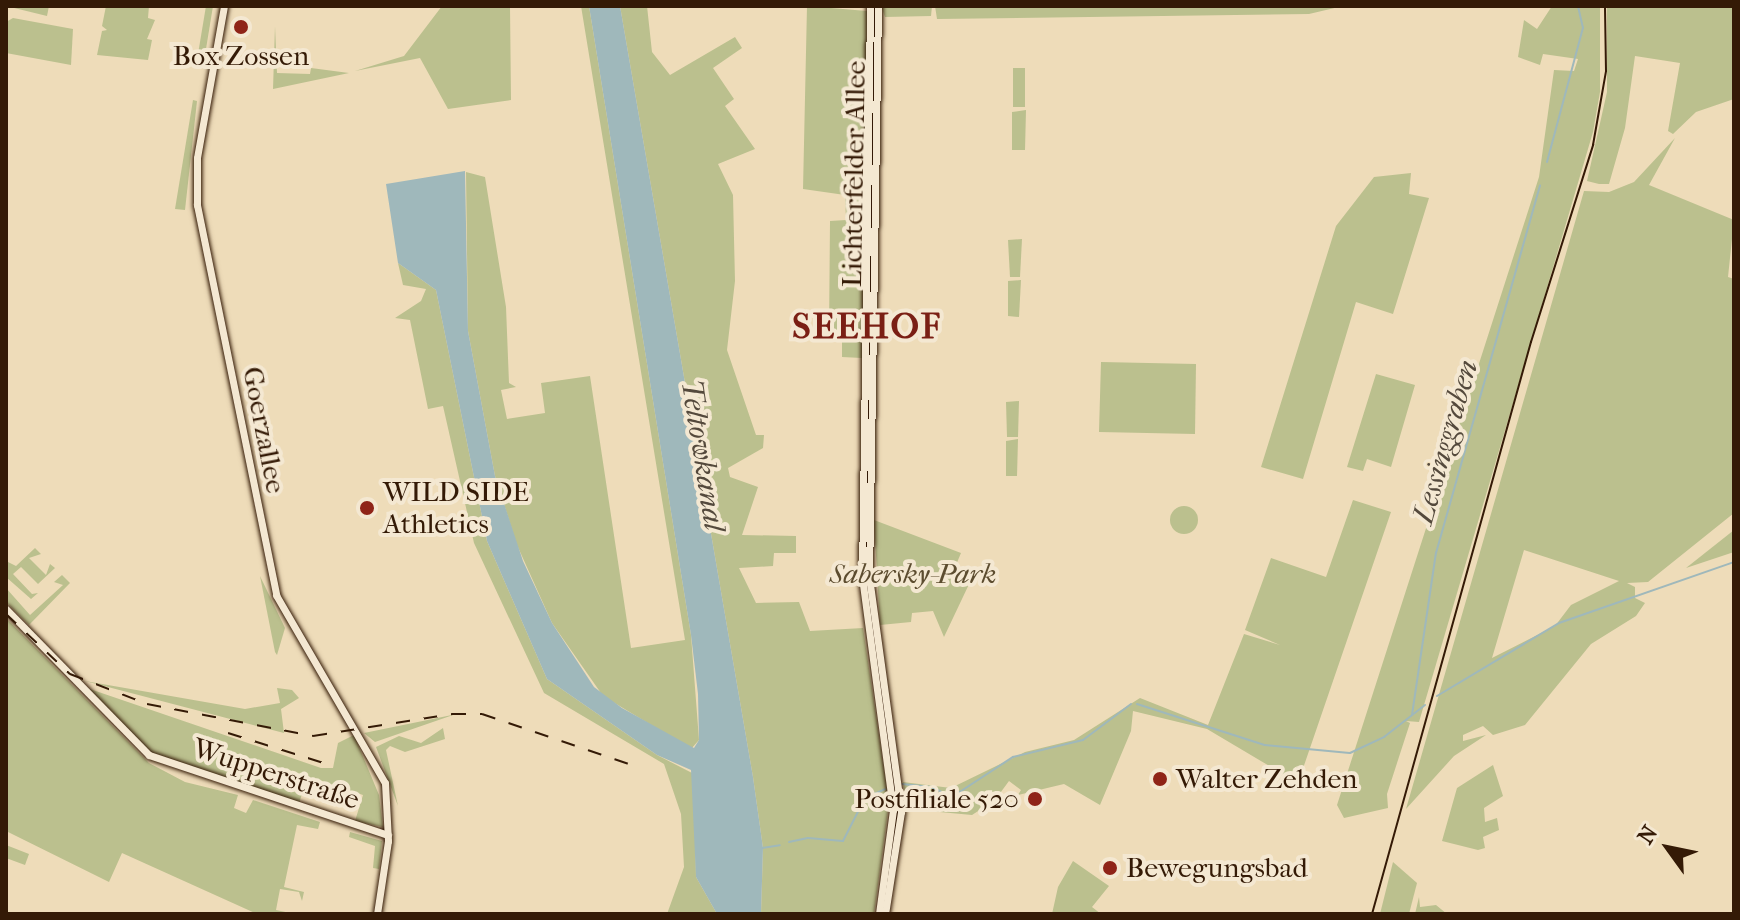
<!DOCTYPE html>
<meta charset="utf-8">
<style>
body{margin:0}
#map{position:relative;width:1740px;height:920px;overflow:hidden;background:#eedcb9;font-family:"IM FELL French Canon",serif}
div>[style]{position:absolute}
.green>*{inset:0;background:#bbc08e}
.round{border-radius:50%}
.water>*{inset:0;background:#9fb8bb}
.stream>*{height:2px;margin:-1px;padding:0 1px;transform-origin:1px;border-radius:1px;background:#9fb8bb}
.roads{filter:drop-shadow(0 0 2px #341a06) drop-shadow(0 0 2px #341a06)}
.secondary>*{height:7px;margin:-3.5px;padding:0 3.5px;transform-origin:3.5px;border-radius:3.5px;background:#f4e8d2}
.tram>*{height:2px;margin:-1px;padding:0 1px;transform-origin:1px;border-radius:1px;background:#341a06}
.rail>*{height:2px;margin-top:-1px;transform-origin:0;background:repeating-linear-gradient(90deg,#341a06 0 14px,transparent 0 28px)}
.dots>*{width:22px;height:22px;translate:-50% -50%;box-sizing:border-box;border:4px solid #f4e8d2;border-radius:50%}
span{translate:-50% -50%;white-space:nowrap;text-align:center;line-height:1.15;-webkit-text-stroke:8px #f4e8d2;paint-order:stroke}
.poi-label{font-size:28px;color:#341a06}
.left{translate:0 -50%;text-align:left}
.right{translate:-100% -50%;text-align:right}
.street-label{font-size:28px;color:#341a06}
.park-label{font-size:28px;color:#5c4c2f;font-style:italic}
.water-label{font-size:30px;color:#54493c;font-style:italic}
.district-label{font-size:36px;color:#7a1f14;font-weight:700;letter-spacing:2px}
.frame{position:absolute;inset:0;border:8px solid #341a06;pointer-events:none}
.north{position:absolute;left:1628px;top:808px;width:80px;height:80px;-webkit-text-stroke:6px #f4e8d2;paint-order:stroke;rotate:303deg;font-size:22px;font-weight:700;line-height:32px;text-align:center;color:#341a06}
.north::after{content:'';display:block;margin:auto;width:28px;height:36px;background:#341a06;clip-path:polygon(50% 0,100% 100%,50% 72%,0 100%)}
</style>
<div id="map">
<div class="green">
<div style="clip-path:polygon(6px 6px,49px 6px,47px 16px)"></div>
<div style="clip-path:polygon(106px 6px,149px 6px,148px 18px,155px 20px,147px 39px,152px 40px,148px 60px,97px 55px,102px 31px,107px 30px,102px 26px)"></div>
<div style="clip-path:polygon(206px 6px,213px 6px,204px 61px,197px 60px)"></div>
<div style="clip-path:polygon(442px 6px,510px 6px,511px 100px,448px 109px,420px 58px,355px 71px,404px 56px)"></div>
<div style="clip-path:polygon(581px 6px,589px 6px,691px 635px,699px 740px,691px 749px,603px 696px,552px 623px,517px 545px,495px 476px,468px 331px,466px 172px,485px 177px,506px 307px,509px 383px,516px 387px,501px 390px,507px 419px,545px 413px,541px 383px,590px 376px,631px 648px,685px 640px)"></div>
<div style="clip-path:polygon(620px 6px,647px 6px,652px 52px,670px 75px,735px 37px,742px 48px,713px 68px,734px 99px,725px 106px,755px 149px,718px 164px,733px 195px,735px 281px,727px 350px,756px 435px,764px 435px,763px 448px,728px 468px,730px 477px,758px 487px,742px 535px,796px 536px,796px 553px,774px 553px,773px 566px,739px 568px,756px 603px,799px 602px,810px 631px,863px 628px,889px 803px,874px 914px,761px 914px,763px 848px,753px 777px)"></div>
<div style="clip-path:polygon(807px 6px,867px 11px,862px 358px,842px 357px,842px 334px,829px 333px,830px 221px,846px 220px,845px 195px,803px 189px)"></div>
<div style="clip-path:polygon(881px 6px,932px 6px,931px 16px,885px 17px)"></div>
<div style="clip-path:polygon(935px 6px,1126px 8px,1343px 6px,1309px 14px,937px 19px)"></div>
<div style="clip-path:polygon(1552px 6px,1600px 6px,1600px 92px,1593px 132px,1419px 722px,1406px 721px,1410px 723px,1387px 794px,1388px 808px,1344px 818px,1337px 805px,1539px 177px,1554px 70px,1574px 71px,1578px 59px,1543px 54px,1540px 65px,1518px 57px,1524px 20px,1537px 29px)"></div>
<div style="clip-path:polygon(1607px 6px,1734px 6px,1734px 99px,1696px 112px,1673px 134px,1668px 131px,1680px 63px,1635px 56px,1625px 128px,1609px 184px,1599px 184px,1587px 181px,1607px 92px)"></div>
<div style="clip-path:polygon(13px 18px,73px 29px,71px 65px,6px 53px,6px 22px)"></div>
<div style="clip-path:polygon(275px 26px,277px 73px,310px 74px,311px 68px,349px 73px,273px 89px)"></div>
<div style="clip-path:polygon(1013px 68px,1025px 68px,1025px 107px,1013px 107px)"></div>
<div style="clip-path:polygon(193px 100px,197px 101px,185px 210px,175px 209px)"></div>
<div style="clip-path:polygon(1026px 110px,1025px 150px,1012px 150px,1012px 112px)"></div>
<div style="clip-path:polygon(evenodd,1675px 138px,1649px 185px,1734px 220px,1728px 277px,1734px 279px,1734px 513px,1648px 582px,1627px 583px,1635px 587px,1635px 598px,1645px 603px,1636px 616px,1591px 644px,1525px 725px,1493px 735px,1483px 726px,1463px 735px,1463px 741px,1486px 735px,1454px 756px,1406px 809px,1584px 191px,1609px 192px,1634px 182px,1675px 138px,1524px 550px,1619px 581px,1571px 605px,1555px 626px,1492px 658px,1524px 550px)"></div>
<div style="clip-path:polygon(1411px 173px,1409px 194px,1429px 198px,1393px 314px,1356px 302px,1303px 479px,1261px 467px,1336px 226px,1374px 177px)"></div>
<div style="clip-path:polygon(1022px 239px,1020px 277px,1010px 277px,1008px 240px)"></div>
<div style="clip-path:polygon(398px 263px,436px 290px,487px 541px,547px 679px,657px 755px,694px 774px,696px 877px,717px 914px,667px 914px,684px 867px,681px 814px,664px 764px,544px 693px,474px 543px,443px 406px,428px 409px,410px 320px,395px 318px,421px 301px,426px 289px,403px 285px)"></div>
<div style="clip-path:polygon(1021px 280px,1019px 317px,1008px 316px,1008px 281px)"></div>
<div style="clip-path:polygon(1101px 362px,1196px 364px,1195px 434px,1099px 432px)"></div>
<div style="clip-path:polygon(1376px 374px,1415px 385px,1391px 467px,1367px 459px,1363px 471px,1347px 467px)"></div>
<div style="clip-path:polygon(1019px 401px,1018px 437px,1007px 437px,1006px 402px)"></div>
<div style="clip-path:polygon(1018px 439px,1017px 476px,1006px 476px,1006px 441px)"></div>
<div style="clip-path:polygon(1353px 500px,1391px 512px,1298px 783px,1207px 729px,1133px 711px,1131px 731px,1100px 805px,1064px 784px,1018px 795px,1021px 790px,1009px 781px,995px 800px,972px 815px,907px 809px,903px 782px,951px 788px,1025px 752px,1074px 740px,1140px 698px,1208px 725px,1244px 634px,1280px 645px,1245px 630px,1271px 558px,1326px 577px)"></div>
<div class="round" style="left:1170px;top:506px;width:28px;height:28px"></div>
<div style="clip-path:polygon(874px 520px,961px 553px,953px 572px,971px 580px,944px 637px,933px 611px,912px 613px,911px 622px,880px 625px)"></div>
<div style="clip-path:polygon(1734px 530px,1734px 552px,1686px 568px)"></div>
<div style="clip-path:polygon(35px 548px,41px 554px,29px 558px,46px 575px,50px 564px,55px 568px,38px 584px,21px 567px,13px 574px,32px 594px,38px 593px,31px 599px,6px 577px,6px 561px,16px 566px)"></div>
<div style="clip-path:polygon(62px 575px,70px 583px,29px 625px,6px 602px,6px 588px,30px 615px,63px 585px,54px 582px)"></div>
<div style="clip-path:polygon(260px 576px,285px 628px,277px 655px,275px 652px)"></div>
<div style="clip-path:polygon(6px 618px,149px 763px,185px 782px,238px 795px,234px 808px,246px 813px,253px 800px,320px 822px,318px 829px,297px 825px,284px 887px,304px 892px,302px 901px,299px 892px,280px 889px,276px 910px,295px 914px,257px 914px,122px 853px,109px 882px,6px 831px)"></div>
<div style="clip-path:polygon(85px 681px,245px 709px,280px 703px,277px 688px,292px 690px,299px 698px,281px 709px,284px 733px)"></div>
<div style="clip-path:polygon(84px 687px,321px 768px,333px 768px,338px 743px,354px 735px,379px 795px,383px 827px,355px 821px,363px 795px,313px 778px,306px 782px,299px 803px,150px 752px)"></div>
<div style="clip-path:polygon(456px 714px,375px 742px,364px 733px,452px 715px)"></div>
<div style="clip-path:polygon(443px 728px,445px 739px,405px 752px,390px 746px,386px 750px,398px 806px,376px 747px,399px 736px,421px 743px)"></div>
<div style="clip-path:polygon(1493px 765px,1503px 796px,1484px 808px,1485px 822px,1497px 818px,1499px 830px,1483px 837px,1485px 848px,1478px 850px,1442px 841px,1457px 788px)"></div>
<div style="clip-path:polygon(350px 832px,382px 841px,379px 869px,373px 868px,375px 846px,349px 837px)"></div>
<div style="clip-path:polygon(6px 845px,29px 854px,25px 865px,6px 858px)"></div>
<div style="clip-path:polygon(1073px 861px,1109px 886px,1092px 907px,1101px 914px,1052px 914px,1058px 887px)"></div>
<div style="clip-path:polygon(1393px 862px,1417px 883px,1409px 914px,1380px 914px)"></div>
<div style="clip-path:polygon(1419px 897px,1420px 907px,1436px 905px,1447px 914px,1415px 914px)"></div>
</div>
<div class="water">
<div style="clip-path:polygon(589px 6px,620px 6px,753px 777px,763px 848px,761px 914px,717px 914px,696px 877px,691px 770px,657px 755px,547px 679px,487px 541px,436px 290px,398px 263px,386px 184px,465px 171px,468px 331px,495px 476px,523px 561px,552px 623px,594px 687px,622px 708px,694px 748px,699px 740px,698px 694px,691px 635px)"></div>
</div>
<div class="stream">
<div style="left:1547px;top:162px;width:139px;rotate:-75deg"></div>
<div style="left:1583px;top:28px;width:23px;rotate:-103deg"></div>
<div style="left:1437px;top:696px;width:142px;rotate:-30.9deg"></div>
<div style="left:1559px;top:623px;width:185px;rotate:-19.2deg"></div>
<div style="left:1137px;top:704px;width:134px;rotate:17.8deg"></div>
<div style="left:1265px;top:745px;width:85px;rotate:5.4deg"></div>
<div style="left:1350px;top:753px;width:38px;rotate:-25deg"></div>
<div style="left:1384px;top:737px;width:52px;rotate:-38deg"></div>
<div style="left:1412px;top:715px;width:164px;rotate:-81.6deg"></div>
<div style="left:1436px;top:553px;width:382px;rotate:-74.2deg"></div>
<div style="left:902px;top:784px;width:29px;rotate:6deg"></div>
<div style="left:931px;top:787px;width:23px;rotate:25deg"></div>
<div style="left:952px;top:797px;width:73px;rotate:-33.3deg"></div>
<div style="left:1013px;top:757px;width:72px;rotate:-13.7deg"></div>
<div style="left:1083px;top:740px;width:60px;rotate:-36.9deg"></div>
<div style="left:789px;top:842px;width:19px;rotate:-12deg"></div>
<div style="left:808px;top:838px;width:35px;rotate:5deg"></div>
<div style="left:843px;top:841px;width:48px;rotate:-62.9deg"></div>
<div style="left:865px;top:798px;width:22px;rotate:-24deg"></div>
<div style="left:762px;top:848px;width:18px;rotate:-9deg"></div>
</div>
<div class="roads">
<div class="secondary">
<div style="left:224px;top:6px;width:154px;rotate:100.1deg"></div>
<div style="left:197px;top:158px;width:47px;rotate:90deg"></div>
<div style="left:197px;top:205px;width:398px;rotate:78.5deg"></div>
<div style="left:276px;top:595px;width:217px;rotate:59.9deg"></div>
<div style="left:385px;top:783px;width:58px;rotate:87deg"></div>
<div style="left:388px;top:841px;width:74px;rotate:98.6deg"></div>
<div style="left:870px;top:6px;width:571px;rotate:90.8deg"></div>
<div style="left:862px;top:577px;width:235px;rotate:82.4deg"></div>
<div style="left:893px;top:810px;width:105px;rotate:97.7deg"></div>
<div style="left:878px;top:6px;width:571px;rotate:90.9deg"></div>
<div style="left:869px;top:577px;width:237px;rotate:82.2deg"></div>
<div style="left:901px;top:812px;width:103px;rotate:98.9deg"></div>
<div style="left:6px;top:609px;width:204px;rotate:45.6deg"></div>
<div style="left:149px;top:755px;width:252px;rotate:18.5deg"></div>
</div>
</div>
<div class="tram">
<div style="left:1372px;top:914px;width:594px;rotate:-74.47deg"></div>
<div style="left:1531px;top:342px;width:207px;rotate:-72.5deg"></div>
<div style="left:1593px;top:145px;width:75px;rotate:-80deg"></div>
<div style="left:1606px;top:71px;width:65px;rotate:-90.9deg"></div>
</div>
<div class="rail">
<div style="left:6px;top:614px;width:88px;rotate:43.2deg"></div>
<div style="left:70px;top:674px;width:83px;rotate:21.3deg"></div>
<div style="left:147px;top:704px;width:169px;rotate:10.9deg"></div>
<div style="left:313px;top:736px;width:141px;rotate:-9deg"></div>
<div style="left:452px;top:714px;width:30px"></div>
<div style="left:482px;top:714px;width:162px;rotate:18.8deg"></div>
<div style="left:228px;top:733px;width:101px;rotate:17.4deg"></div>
</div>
<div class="dots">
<div style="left:241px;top:27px;background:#8f2418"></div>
<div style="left:367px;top:508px;background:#8f2418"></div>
<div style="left:1160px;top:779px;background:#8f2418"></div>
<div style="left:1035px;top:799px;background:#8f2418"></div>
<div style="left:1110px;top:868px;background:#8f2418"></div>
</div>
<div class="poi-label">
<span style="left:241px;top:56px">Box Zossen</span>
<span class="left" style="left:383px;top:508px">WILD SIDE<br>Athletics</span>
<span class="left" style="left:1176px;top:779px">Walter Zehden</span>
<span class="right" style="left:1019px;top:799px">Postfiliale 520</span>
<span class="left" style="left:1126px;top:868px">Bewegungsbad</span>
</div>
<div class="street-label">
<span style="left:854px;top:174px;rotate:-89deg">Lichterfelder Allee</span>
<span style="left:264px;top:430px;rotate:79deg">Goerzallee</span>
<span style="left:276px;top:774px;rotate:18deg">Wupperstraße</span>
</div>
<div class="park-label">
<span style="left:913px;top:574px">Sabersky-Park</span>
</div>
<div class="water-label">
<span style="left:1446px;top:442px;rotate:-74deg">Lessinggraben</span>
<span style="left:702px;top:455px;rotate:81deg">Teltowkanal</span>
</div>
<div class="district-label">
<span style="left:867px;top:327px">SEEHOF</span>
</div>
<div class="frame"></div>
<div class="north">N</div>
</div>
